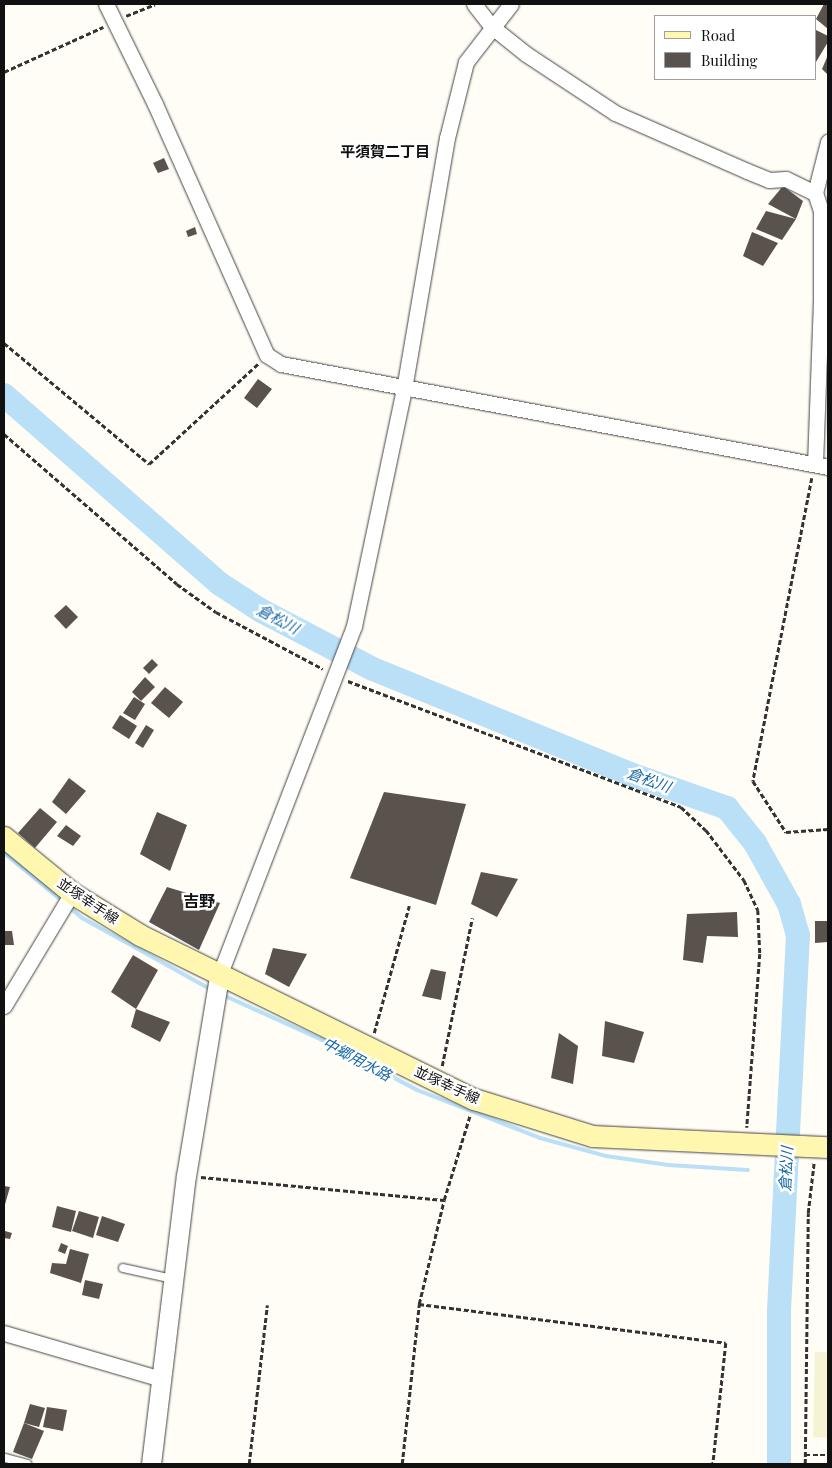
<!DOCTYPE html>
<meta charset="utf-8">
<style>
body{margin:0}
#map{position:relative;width:832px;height:1468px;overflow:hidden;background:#fffdf5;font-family:"Playfair Display","Noto Sans JP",serif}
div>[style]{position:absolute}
.farmland>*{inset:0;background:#f6f3d4}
.stream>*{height:4px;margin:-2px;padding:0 2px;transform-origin:2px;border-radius:2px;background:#b9e0f7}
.river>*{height:24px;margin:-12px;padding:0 12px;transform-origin:12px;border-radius:12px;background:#b9e0f7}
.building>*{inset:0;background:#5a524d}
.path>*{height:2.5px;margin-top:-1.25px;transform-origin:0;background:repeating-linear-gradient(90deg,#333 0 5px,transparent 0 7.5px)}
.roads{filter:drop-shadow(0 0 1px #444) drop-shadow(0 0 1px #444)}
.service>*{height:8px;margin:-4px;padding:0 4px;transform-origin:4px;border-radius:4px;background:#fff}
.minor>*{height:15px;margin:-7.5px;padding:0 7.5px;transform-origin:7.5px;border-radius:7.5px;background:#fff}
.tertiary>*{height:19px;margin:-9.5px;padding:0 9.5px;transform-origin:9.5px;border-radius:9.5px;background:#fff}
.secondary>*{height:21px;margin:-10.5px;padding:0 10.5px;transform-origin:10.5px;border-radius:10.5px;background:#fff6b0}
span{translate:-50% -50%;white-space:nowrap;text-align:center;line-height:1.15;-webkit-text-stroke:5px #fff;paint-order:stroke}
.street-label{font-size:14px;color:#111}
.neighbourhood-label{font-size:15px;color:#111;font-weight:700}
.water-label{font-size:15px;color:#1768a6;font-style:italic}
.quarter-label{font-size:16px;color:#111;font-weight:700}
.frame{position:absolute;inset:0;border:5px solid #111;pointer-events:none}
.legend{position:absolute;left:654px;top:15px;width:162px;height:65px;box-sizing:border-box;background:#fff;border:1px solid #a0a0a0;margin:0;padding:6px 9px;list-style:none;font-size:15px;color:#111}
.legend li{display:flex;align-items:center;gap:10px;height:25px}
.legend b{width:25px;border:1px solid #a0a0a0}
</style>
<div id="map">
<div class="farmland">
<div style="clip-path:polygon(815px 1352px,828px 1352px,828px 1438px,813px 1437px)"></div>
</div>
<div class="stream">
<div style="left:4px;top:853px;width:75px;rotate:39.6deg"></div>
<div style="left:69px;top:907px;width:17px;rotate:40deg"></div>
<div style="left:82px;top:918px;width:149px;rotate:29deg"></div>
<div style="left:223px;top:995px;width:107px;rotate:24.4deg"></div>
<div style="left:320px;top:1039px;width:110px;rotate:27.7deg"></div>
<div style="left:417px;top:1090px;width:132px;rotate:21.3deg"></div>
<div style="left:540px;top:1138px;width:68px;rotate:15.3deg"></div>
<div style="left:606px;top:1156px;width:63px;rotate:8.3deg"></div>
<div style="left:668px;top:1165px;width:80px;rotate:3.6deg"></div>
</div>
<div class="river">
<div style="left:4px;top:395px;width:287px;rotate:41.2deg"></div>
<div style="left:220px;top:584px;width:48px;rotate:33deg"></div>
<div style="left:260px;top:610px;width:127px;rotate:27.6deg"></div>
<div style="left:373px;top:669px;width:278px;rotate:22.2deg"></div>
<div style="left:630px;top:774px;width:103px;rotate:19.3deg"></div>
<div style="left:727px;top:808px;width:45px;rotate:51.3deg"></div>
<div style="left:755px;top:843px;width:70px;rotate:60.9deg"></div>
<div style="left:789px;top:904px;width:32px;rotate:74deg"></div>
<div style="left:798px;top:935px;width:375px;rotate:92.9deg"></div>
<div style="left:779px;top:1310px;width:154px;rotate:90deg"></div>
</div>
<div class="building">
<div style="clip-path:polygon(824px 4px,828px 4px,828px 29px,816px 19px)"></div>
<div style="clip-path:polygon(816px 30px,828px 36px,828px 42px,816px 62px)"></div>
<div style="clip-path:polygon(828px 55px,828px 75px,822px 69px)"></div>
<div style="clip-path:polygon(164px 158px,169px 169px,158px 173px,153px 163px)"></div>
<div style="clip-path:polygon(783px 186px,803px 201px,796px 219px,768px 204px)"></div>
<div style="clip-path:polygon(766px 211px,796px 219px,782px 240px,756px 229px)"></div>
<div style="clip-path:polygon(195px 227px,197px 234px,188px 237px,186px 231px)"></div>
<div style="clip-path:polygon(752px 232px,778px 243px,763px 266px,743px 256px)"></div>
<div style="clip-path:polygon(258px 379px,272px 389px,257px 408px,244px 398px)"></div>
<div style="clip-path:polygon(66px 605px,78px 617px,66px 629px,54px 616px)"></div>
<div style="clip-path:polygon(152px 659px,158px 665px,149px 674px,143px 668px)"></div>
<div style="clip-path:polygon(145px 677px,155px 687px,141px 701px,132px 692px)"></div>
<div style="clip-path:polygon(165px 687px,183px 702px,169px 718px,151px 703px)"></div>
<div style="clip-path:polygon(134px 697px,145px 704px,135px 720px,123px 713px)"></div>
<div style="clip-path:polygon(120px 715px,137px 726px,129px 739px,112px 728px)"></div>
<div style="clip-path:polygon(146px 725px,154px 730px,143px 748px,135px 743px)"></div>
<div style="clip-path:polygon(69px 778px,86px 791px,66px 814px,52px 802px)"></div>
<div style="clip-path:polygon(384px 792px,466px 804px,436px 905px,350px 878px)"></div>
<div style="clip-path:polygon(40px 808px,57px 822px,35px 848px,18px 833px)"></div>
<div style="clip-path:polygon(157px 812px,187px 825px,170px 871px,140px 854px)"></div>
<div style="clip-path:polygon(66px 825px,81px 836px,73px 846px,57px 836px)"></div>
<div style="clip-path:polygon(481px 872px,518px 879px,497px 917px,471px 904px)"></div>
<div style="clip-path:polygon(167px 887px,220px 903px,199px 950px,149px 922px)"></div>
<div style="clip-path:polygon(737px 912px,738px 937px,707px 936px,703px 963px,683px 960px,687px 914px)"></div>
<div style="clip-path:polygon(815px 921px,828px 921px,828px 942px,815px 943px)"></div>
<div style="clip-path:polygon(4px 931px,12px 931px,14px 945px,4px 945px)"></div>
<div style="clip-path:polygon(273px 948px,307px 954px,289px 987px,265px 974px)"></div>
<div style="clip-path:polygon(133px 955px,158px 970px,136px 1009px,170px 1022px,160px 1042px,131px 1027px,136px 1009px,111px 992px)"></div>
<div style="clip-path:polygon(431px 969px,446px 972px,441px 1000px,422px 996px)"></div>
<div style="clip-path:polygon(605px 1021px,644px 1032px,634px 1063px,602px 1056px)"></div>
<div style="clip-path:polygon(559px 1033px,578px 1046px,573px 1084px,551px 1078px)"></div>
<div style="clip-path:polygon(4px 1186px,10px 1187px,4px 1208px)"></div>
<div style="clip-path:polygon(57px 1206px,76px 1211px,71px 1232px,52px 1227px)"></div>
<div style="clip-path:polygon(79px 1211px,99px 1217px,93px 1238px,72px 1231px)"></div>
<div style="clip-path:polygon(102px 1216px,125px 1224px,118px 1242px,96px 1235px)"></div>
<div style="clip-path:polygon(5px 1231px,12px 1233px,10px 1239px,4px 1238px)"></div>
<div style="clip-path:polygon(61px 1243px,68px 1246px,65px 1254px,58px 1251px)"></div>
<div style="clip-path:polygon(70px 1249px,89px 1254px,81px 1283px,50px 1273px,52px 1263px,66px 1264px)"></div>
<div style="clip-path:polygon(85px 1280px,103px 1284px,99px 1299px,82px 1295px)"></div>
<div style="clip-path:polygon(30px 1404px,45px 1408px,39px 1427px,24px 1423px)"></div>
<div style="clip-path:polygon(47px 1407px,67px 1410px,63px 1431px,43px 1427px)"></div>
<div style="clip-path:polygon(24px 1423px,44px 1431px,32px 1459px,13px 1452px)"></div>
</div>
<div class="path">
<div style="left:126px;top:16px;width:31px;rotate:-22deg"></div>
<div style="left:4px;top:72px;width:109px;rotate:-24.4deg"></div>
<div style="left:4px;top:343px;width:189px;rotate:39.8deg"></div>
<div style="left:149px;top:464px;width:149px;rotate:-42.6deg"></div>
<div style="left:4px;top:434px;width:229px;rotate:40.9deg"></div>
<div style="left:177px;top:584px;width:48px;rotate:35.7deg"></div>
<div style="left:216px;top:612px;width:121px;rotate:28deg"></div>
<div style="left:812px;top:478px;width:309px;rotate:101deg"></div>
<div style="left:753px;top:781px;width:61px;rotate:57.1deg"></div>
<div style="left:786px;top:832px;width:42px;rotate:-4.1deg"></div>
<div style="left:348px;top:681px;width:356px;rotate:20.7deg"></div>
<div style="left:681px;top:807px;width:34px;rotate:43deg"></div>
<div style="left:706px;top:830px;width:63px;rotate:52.8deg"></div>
<div style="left:744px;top:880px;width:33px;rotate:65deg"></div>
<div style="left:758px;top:910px;width:44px;rotate:87.4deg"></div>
<div style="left:760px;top:954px;width:174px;rotate:94.3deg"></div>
<div style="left:374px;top:1033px;width:132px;rotate:-74.6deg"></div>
<div style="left:442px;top:1066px;width:151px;rotate:-78.5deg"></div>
<div style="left:201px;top:1177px;width:244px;rotate:5.4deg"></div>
<div style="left:419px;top:1304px;width:309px;rotate:7.2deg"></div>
<div style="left:726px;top:1343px;width:122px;rotate:96.1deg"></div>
<div style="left:805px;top:1455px;width:23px"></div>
<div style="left:249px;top:1464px;width:160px;rotate:-83.5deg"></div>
<div style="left:402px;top:1464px;width:161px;rotate:-83.9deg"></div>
<div style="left:419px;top:1304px;width:107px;rotate:-76.5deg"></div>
<div style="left:444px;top:1200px;width:89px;rotate:-73deg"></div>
<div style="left:805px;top:1464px;width:251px;rotate:-89.3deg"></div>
<div style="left:808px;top:1213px;width:51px;rotate:-83.3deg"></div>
</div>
<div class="roads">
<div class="service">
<div style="left:123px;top:1268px;width:51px;rotate:12.4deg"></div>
<div style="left:5px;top:1458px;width:23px;rotate:15deg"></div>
</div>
<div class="minor">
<div style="left:106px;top:4px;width:111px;rotate:63.9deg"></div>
<div style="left:155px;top:104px;width:275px;rotate:66deg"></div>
<div style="left:267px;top:355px;width:17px;rotate:33deg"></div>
<div style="left:281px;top:364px;width:557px;rotate:10.66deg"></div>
<div style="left:474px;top:4px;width:28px;rotate:52deg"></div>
<div style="left:491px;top:26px;width:45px;rotate:38.7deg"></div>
<div style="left:526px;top:54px;width:107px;rotate:33.5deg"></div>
<div style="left:615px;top:113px;width:144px;rotate:23.7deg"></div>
<div style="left:747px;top:171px;width:24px;rotate:22deg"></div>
<div style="left:769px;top:180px;width:17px;rotate:-3deg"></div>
<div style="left:786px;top:179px;width:32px;rotate:26deg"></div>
<div style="left:815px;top:464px;width:167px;rotate:-87.9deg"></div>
<div style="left:821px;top:297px;width:86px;rotate:-90deg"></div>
<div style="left:821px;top:211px;width:19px;rotate:-108deg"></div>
<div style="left:815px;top:193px;width:53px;rotate:-75.7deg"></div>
<div style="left:219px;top:976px;width:375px;rotate:-68.9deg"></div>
<div style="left:354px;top:626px;width:242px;rotate:-78.1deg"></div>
<div style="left:404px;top:389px;width:255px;rotate:-80.3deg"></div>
<div style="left:447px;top:138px;width:78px;rotate:-76deg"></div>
<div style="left:466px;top:62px;width:73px;rotate:-52.2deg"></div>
<div style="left:4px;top:1006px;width:132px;rotate:-59deg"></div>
<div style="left:4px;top:1333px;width:164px;rotate:16.3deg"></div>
</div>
<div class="tertiary">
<div style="left:151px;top:1464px;width:290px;rotate:-83.1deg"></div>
<div style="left:186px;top:1176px;width:203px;rotate:-80.6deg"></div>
</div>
<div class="secondary">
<div style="left:4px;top:837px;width:88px;rotate:39.5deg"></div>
<div style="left:72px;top:893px;width:80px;rotate:31.7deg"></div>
<div style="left:140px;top:935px;width:372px;rotate:26.2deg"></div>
<div style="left:474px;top:1099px;width:124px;rotate:17.4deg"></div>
<div style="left:592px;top:1136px;width:236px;rotate:2.7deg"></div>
</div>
</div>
<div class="street-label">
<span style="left:88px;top:901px;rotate:34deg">並塚幸手線</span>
<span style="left:447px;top:1085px;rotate:25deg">並塚幸手線</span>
</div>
<div class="neighbourhood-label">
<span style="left:385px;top:152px">平須賀二丁目</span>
</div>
<div class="water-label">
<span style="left:278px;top:619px;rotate:28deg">倉松川</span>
<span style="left:649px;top:780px;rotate:20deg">倉松川</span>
<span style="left:357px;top:1059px;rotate:28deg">中郷用水路</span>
<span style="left:786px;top:1169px;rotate:-87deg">倉松川</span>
</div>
<div class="quarter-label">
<span style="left:199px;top:901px">吉野</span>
</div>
<div class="frame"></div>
<ul class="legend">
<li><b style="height:6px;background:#fff6b0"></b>Road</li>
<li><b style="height:14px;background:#5a524d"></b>Building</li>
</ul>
</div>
